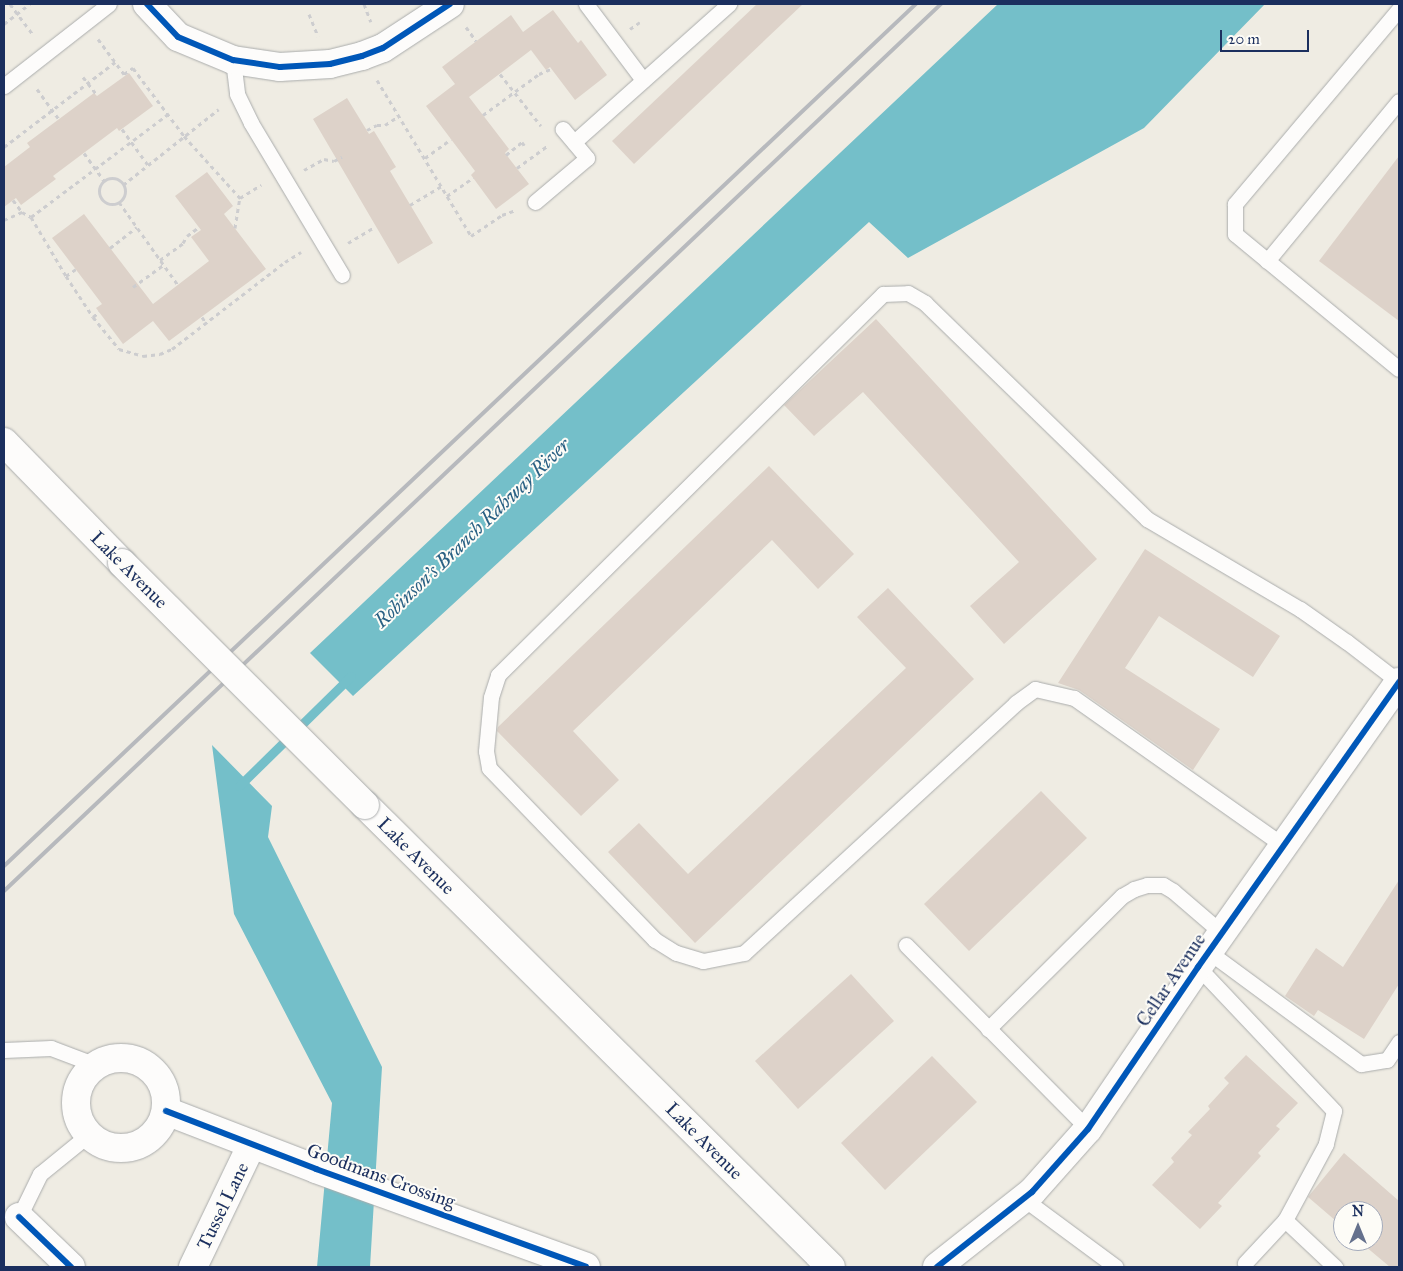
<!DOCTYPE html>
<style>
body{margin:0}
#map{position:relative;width:1403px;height:1271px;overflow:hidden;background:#efece3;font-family:"IM FELL Great Primer",serif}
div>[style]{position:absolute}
.water>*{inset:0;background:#74bfc9}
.stream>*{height:9px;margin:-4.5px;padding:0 4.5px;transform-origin:4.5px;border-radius:4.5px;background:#74bfc9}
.building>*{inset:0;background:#ddd2c9}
.path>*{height:3px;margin-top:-1.5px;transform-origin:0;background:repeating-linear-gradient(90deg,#cdcdcf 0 4px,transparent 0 8px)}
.path>.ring{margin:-1.5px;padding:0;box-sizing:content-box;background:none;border:3px solid #cdcdcf;border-radius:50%}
.roads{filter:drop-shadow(0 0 1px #aaacac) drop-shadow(0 0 1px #aaacac)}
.service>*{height:15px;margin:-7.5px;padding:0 7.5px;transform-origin:7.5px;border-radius:7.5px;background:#fdfcfb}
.minor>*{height:28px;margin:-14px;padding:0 14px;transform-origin:14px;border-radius:14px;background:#fdfcfb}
.minor>.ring{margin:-14px;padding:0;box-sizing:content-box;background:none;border:28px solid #fdfcfb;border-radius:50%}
.secondary>*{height:28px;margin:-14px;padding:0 14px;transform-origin:14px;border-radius:14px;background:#fdfcfb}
.rail>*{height:4px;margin:-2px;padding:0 2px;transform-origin:2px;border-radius:2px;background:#b7b9bd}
.bridges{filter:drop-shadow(0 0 1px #aaacac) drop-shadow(0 0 1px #aaacac)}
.secondary-bridge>*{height:28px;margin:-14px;padding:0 14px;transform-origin:14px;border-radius:14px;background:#fdfcfb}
.cycleway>*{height:6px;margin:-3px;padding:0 3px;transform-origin:3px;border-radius:3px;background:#0057b8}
span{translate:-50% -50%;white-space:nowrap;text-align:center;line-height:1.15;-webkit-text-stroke:4px #fdfcf7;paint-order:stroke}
.street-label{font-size:19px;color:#1b2f5e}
.water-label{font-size:20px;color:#2a6184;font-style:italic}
.frame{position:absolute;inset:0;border:5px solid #1b2f5e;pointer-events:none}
.north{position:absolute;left:1333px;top:1201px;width:50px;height:50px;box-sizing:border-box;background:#fdfcf7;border:1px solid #a3aaba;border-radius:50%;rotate:0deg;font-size:14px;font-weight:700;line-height:20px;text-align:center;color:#1b2f5e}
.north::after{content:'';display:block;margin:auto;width:18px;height:22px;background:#65718d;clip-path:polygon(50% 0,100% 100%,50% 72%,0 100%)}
.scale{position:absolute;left:1220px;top:30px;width:89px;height:22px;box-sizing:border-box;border:2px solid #1b2f5e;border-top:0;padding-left:6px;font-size:15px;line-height:18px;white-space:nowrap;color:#1b2f5e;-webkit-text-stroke:4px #fdfcf7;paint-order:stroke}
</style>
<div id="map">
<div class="water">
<div style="clip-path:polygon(998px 4px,1265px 4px,1144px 128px,908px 258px,869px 222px,353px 696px,310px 653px)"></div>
<div style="clip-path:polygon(212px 745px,272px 806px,268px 837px,382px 1067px,370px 1267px,317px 1267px,332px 1103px,234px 914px)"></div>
</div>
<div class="stream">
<div style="left:239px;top:786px;width:157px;rotate:-44.5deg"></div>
</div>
<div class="building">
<div style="clip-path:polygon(757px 4px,803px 4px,634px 164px,612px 141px)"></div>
<div style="clip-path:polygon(553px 10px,578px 43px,581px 40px,607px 75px,575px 100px,550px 67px,546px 70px,531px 50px,469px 97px,509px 149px,505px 153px,529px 184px,496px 209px,471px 175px,475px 171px,426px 106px,455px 84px,442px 67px,511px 15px,523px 32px)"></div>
<div style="clip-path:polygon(129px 73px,153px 106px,119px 131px,117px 128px,53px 176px,56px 179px,21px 205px,16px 198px,4px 207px,4px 167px,30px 147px,27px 143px,94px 93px,97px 96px)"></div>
<div style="clip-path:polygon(347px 98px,369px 134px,374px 131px,396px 167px,390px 171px,433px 243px,398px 264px,313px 119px)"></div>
<div style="clip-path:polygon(1399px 156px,1399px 321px,1319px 261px)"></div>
<div style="clip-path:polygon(207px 172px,233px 206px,224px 214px,266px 269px,169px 341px,153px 321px,123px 344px,96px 308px,102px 304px,52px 238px,84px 214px,153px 304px,209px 261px,191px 237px,201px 230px,175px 196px)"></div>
<div style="clip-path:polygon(876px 319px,1097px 559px,1004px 644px,970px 606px,1019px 562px,863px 392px,814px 436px,784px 405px)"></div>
<div style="clip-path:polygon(769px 466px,854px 554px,818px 589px,772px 540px,573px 731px,619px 780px,581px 816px,497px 731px,498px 727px)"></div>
<div style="clip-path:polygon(1145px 549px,1280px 636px,1253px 677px,1159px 616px,1125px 668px,1220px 729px,1193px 770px,1079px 690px,1058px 683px)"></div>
<div style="clip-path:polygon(888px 588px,974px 679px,695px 943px,608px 852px,639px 823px,688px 874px,906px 668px,857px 617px)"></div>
<div style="clip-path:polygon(1041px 791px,1087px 838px,969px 951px,924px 904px)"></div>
<div style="clip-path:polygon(1399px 880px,1399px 984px,1364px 1039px,1318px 1010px,1314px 1016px,1285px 996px,1316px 948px,1343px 967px)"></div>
<div style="clip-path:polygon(851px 974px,894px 1021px,798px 1109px,755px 1061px)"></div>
<div style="clip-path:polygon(1246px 1055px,1298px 1103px,1276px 1126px,1280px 1129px,1258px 1153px,1261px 1156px,1218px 1203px,1222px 1206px,1200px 1229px,1152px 1185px,1174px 1162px,1171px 1158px,1192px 1135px,1188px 1132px,1210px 1109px,1208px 1106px,1229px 1083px,1224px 1078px)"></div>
<div style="clip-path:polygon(932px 1056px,977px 1102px,885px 1190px,841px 1143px)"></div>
<div style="clip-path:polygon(1344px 1153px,1399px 1201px,1399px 1267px,1390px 1267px,1359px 1241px,1373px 1241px,1373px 1211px,1343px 1211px,1343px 1227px,1308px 1197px)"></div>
</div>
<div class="path">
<div style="left:10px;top:4px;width:38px;rotate:53deg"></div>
<div style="left:364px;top:4px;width:19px;rotate:69deg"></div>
<div style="left:309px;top:14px;width:24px;rotate:68deg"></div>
<div style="left:4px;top:24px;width:33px;rotate:-38deg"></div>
<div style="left:466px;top:27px;width:17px;rotate:54deg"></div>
<div style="left:630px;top:29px;width:12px;rotate:-35deg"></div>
<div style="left:98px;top:39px;width:44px;rotate:53.4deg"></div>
<div style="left:124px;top:74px;width:11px;rotate:-34deg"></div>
<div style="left:133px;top:68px;width:85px;rotate:53.1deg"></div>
<div style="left:184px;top:136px;width:84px;rotate:47.9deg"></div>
<div style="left:500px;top:74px;width:66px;rotate:51.7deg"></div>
<div style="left:83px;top:77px;width:24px;rotate:52deg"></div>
<div style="left:377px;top:80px;width:182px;rotate:58.9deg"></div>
<div style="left:471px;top:236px;width:37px;rotate:-34deg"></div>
<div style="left:502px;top:215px;width:15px;rotate:-20deg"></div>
<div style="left:37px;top:89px;width:37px;rotate:54deg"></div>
<div style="left:483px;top:115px;width:69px;rotate:-36.2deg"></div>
<div style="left:539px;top:74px;width:13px;rotate:-23deg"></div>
<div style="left:122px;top:129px;width:44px;rotate:54.2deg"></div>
<div style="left:367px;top:130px;width:11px;rotate:-27deg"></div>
<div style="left:377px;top:125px;width:8px"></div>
<div style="left:385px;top:125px;width:17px;rotate:-33deg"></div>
<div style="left:4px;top:147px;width:140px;rotate:-37.4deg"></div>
<div style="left:84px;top:153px;width:34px;rotate:54deg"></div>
<div style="left:506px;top:155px;width:21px;rotate:-39deg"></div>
<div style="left:522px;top:142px;width:4px;rotate:56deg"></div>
<div style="left:425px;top:158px;width:32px;rotate:-36deg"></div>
<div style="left:517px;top:168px;width:39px;rotate:-36deg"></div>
<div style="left:304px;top:170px;width:23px;rotate:-29deg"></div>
<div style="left:324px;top:159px;width:10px;rotate:11deg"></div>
<div style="left:334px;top:161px;width:9px;rotate:-27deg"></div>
<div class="ring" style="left:99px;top:178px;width:23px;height:23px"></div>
<div style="left:123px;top:185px;width:122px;rotate:-38.4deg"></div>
<div style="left:447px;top:196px;width:32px;rotate:-35deg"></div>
<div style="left:13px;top:200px;width:15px;rotate:53deg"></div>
<div style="left:22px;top:212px;width:10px;rotate:29deg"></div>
<div style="left:31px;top:217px;width:69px;rotate:59.3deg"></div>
<div style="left:66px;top:276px;width:49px;rotate:56.6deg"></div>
<div style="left:93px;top:317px;width:41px;rotate:50.9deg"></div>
<div style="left:119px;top:349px;width:25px;rotate:16deg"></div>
<div style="left:143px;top:356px;width:17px;rotate:-7deg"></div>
<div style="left:160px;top:354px;width:13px;rotate:-23deg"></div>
<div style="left:172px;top:349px;width:143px;rotate:-37.6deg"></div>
<div style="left:285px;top:262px;width:19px;rotate:-32deg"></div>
<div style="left:119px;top:202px;width:102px;rotate:54.6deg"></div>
<div style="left:410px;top:205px;width:37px;rotate:-31deg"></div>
<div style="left:31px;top:217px;width:171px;rotate:-36.9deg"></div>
<div style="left:4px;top:220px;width:20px;rotate:-24deg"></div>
<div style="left:235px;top:228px;width:30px;rotate:-81deg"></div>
<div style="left:240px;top:198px;width:25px;rotate:-32deg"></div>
<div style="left:348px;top:243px;width:31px;rotate:-31deg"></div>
<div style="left:110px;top:248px;width:34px;rotate:-38deg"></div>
<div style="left:160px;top:260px;width:29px;rotate:-36deg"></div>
<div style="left:183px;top:243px;width:8px;rotate:-60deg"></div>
<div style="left:187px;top:236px;width:15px;rotate:-37deg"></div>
<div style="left:66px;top:276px;width:12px;rotate:-35deg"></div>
<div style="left:133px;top:287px;width:37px;rotate:-36deg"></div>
<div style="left:93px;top:317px;width:8px;rotate:-40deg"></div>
<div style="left:202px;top:317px;width:7px;rotate:56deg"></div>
</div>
<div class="roads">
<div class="service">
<div style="left:586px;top:4px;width:95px;rotate:53.1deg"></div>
<div style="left:1399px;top:9px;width:255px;rotate:130.1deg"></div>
<div style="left:1235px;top:204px;width:30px;rotate:90deg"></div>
<div style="left:1235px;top:234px;width:212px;rotate:39.5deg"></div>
<div style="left:233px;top:60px;width:34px;rotate:83deg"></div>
<div style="left:237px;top:94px;width:32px;rotate:64deg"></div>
<div style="left:251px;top:123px;width:177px;rotate:59.1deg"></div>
<div style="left:4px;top:86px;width:133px;rotate:-38deg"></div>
<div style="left:574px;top:142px;width:208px;rotate:-41.7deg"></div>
<div style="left:535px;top:202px;width:68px;rotate:-40.2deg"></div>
<div style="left:587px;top:158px;width:38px;rotate:-130deg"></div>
<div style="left:1267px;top:261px;width:207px;rotate:-50.5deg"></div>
<div style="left:1284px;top:846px;width:257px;rotate:-144.8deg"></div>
<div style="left:1074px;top:698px;width:40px;rotate:-167deg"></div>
<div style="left:1035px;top:689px;width:24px;rotate:144deg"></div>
<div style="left:1016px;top:703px;width:369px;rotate:137.4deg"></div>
<div style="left:744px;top:953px;width:42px;rotate:169deg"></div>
<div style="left:703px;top:961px;width:28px;rotate:-163deg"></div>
<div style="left:676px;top:953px;width:25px;rotate:-148deg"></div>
<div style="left:655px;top:940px;width:239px;rotate:-134deg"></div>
<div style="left:489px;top:768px;width:17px;rotate:-100deg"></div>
<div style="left:486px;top:751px;width:54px;rotate:-84.7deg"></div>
<div style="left:491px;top:697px;width:23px;rotate:-72deg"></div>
<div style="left:498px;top:675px;width:542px;rotate:-44.7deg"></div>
<div style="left:883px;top:294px;width:25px;rotate:-2deg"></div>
<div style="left:908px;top:293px;width:20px;rotate:30deg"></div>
<div style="left:925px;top:303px;width:310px;rotate:44.2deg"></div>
<div style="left:1147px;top:519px;width:178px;rotate:30.5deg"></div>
<div style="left:1300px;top:609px;width:57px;rotate:35.1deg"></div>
<div style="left:1347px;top:642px;width:66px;rotate:37.6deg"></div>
<div style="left:906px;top:945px;width:259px;rotate:45.3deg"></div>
<div style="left:1209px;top:952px;width:189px;rotate:36.4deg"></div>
<div style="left:1361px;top:1064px;width:26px;rotate:-9deg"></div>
<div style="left:1387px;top:1060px;width:22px;rotate:-56deg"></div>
<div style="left:1198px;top:967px;width:198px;rotate:46.6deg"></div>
<div style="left:1334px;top:1111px;width:34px;rotate:104deg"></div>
<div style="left:1326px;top:1144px;width:86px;rotate:118.3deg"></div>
<div style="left:1285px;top:1220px;width:59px;rotate:132.9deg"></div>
<div style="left:988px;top:1029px;width:189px;rotate:-44.8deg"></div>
<div style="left:1122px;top:896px;width:14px;rotate:-30deg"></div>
<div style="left:1134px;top:889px;width:14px;rotate:-17deg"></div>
<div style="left:1147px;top:885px;width:16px"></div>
<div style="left:1163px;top:885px;width:12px;rotate:31deg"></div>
<div style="left:1173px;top:891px;width:65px;rotate:40.6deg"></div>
<div style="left:4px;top:1050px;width:47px;rotate:-2.4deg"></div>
<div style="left:51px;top:1048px;width:48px;rotate:20.7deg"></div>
<div style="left:1024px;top:1199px;width:114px;rotate:36.5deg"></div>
<div style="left:19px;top:1217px;width:48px;rotate:-64deg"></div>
<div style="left:40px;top:1174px;width:62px;rotate:-39.1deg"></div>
<div style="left:1285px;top:1220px;width:69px;rotate:43.2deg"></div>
</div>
<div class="minor">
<div style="left:147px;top:4px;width:45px;rotate:46.8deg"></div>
<div style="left:178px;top:37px;width:60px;rotate:22.7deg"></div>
<div style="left:233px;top:60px;width:48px;rotate:8.5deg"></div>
<div style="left:280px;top:67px;width:50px;rotate:-3.4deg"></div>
<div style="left:330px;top:64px;width:33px;rotate:-14deg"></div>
<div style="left:362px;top:56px;width:22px;rotate:-21deg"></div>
<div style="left:383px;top:48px;width:80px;rotate:-33.3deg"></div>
<div class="ring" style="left:76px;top:1058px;width:62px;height:62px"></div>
<div style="left:166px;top:1111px;width:161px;rotate:21.1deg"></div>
<div style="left:316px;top:1169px;width:287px;rotate:19.9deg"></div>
<div style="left:19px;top:1217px;width:72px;rotate:43.9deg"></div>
<div style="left:193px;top:1267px;width:136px;rotate:-64.4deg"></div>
<div style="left:937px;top:1267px;width:121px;rotate:-38.3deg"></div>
<div style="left:1032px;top:1192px;width:84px;rotate:-48.4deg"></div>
<div style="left:1088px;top:1129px;width:196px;rotate:-55.8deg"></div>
<div style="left:1198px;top:967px;width:349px;rotate:-54.8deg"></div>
</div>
<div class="secondary">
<div style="left:4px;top:442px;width:169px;rotate:45.7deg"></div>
<div style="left:365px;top:805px;width:656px;rotate:44.75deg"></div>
</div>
</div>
<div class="rail">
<div style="left:4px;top:866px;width:1255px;rotate:-43.39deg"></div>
<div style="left:4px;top:891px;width:1290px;rotate:-43.43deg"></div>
</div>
<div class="bridges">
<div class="secondary-bridge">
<div style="left:122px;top:563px;width:343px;rotate:44.9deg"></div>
</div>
</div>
<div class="cycleway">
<div style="left:147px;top:4px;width:45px;rotate:46.8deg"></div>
<div style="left:178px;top:37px;width:60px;rotate:22.7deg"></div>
<div style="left:233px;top:60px;width:48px;rotate:8.5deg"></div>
<div style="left:280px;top:67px;width:50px;rotate:-3.4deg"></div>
<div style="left:330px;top:64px;width:33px;rotate:-14deg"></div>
<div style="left:362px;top:56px;width:22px;rotate:-21deg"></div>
<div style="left:383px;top:48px;width:80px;rotate:-33.3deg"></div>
<div style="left:166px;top:1111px;width:161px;rotate:21.1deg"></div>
<div style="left:316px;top:1169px;width:287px;rotate:19.9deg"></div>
<div style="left:19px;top:1217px;width:72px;rotate:43.9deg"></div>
<div style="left:937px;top:1267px;width:121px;rotate:-38.3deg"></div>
<div style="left:1032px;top:1192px;width:84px;rotate:-48.4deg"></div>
<div style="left:1088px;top:1129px;width:196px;rotate:-55.8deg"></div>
<div style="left:1198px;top:967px;width:349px;rotate:-54.8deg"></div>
</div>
<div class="street-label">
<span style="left:129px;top:570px;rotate:45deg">Lake Avenue</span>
<span style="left:416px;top:856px;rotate:45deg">Lake Avenue</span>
<span style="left:1171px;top:980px;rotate:-56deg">Cellar Avenue</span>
<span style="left:704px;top:1141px;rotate:45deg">Lake Avenue</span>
<span style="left:381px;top:1176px;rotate:20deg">Goodmans Crossing</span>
<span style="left:223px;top:1206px;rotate:-64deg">Tussel Lane</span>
</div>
<div class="water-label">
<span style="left:472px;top:533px;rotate:-44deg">Robinson's Branch Rahway River</span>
</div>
<div class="frame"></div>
<div class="north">N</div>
<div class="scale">20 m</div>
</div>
